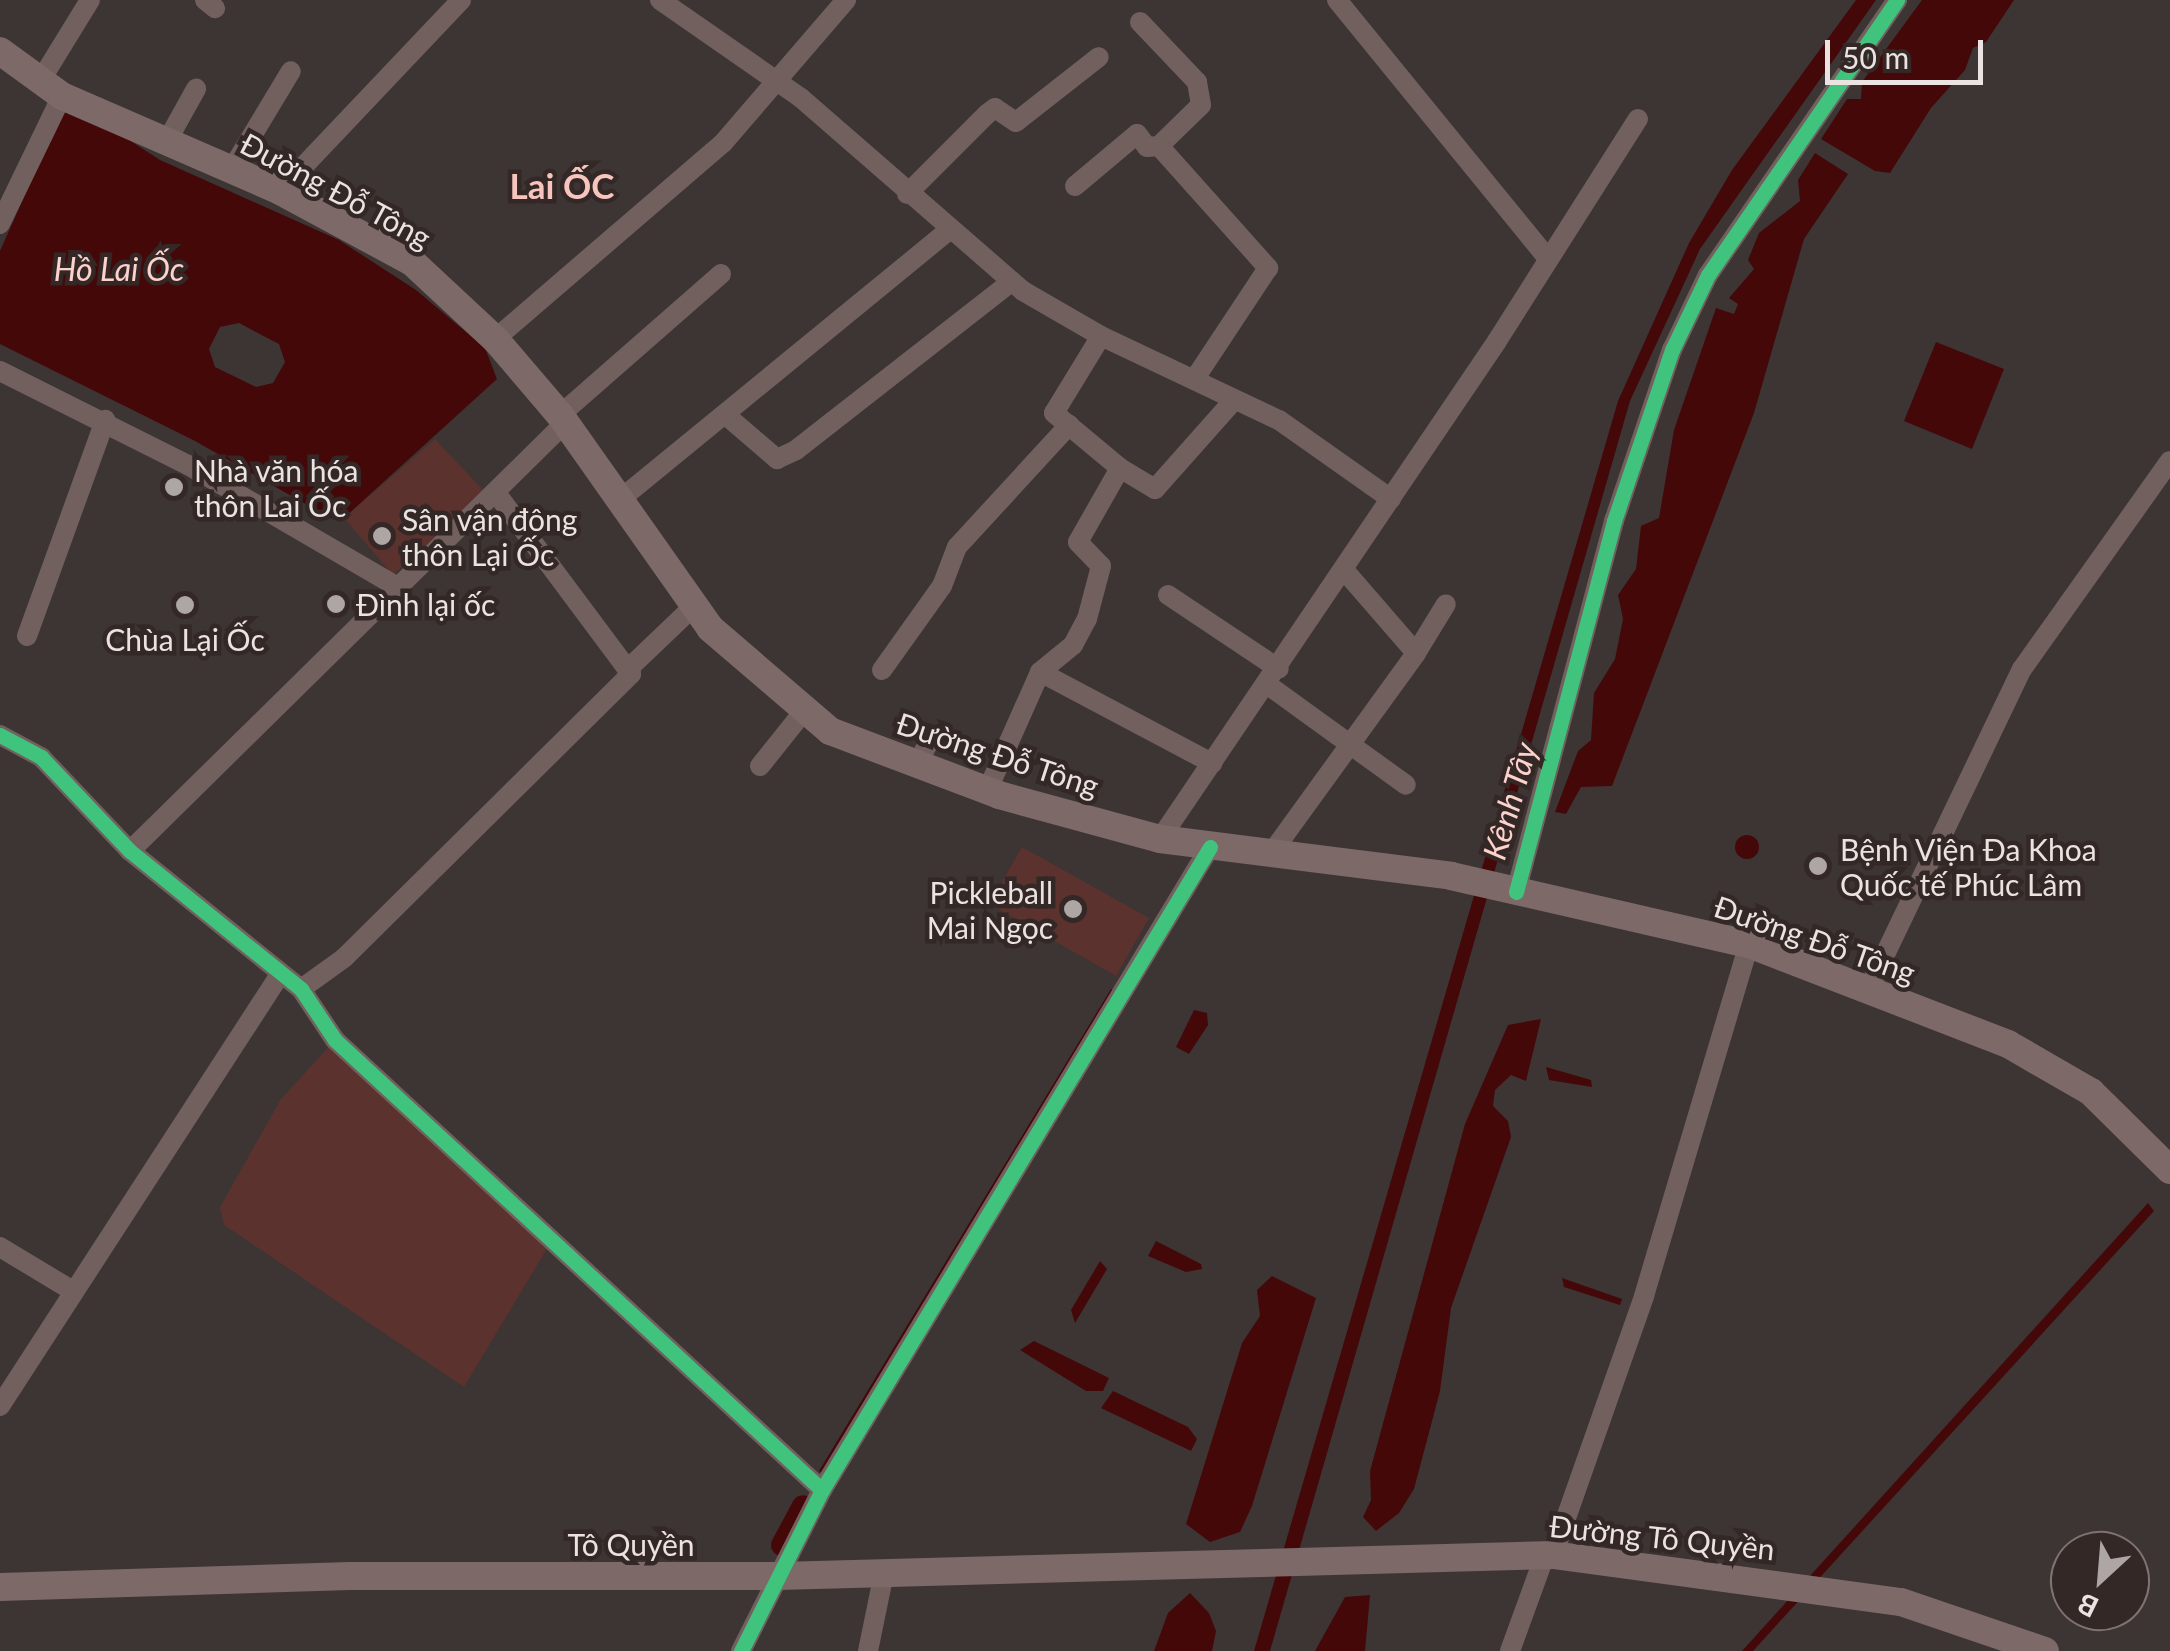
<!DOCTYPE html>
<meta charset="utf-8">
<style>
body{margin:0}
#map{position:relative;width:2170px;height:1651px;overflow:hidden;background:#3c3534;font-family:Lato,sans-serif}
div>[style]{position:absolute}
.green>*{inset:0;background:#5b322d}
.water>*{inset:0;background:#450809}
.round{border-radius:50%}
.canal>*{height:22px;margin:-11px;padding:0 11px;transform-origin:11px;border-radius:11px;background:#450809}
.street>*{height:20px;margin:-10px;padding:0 10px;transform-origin:10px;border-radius:10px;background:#71605e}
.secondary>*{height:28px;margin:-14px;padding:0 14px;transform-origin:14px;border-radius:14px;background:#7d6967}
.cycleway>*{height:15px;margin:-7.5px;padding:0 7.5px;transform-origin:7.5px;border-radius:7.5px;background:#40c37c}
.dots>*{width:28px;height:28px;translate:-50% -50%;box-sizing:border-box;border:5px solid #342826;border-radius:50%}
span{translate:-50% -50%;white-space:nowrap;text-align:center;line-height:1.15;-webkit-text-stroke:9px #342826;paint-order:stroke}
.street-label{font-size:30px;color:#ebe3e1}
.poi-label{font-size:30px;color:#ebe3e1}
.left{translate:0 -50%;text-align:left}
.right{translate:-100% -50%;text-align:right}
.water-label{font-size:32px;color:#fdd1cc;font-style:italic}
.quarter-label{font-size:35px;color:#f8c5be;font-weight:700}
.north{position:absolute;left:2050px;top:1531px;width:100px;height:100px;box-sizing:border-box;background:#342826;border:2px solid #7d7371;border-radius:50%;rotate:206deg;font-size:28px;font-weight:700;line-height:40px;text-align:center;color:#ebe3e1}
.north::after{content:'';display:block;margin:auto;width:35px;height:45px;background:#aea6a4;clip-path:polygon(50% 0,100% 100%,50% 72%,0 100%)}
.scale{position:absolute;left:1825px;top:40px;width:158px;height:45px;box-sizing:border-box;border:5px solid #ebe3e1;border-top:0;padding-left:12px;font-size:30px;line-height:35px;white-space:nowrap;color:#ebe3e1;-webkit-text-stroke:8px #342826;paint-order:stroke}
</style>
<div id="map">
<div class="green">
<div style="clip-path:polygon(435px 439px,485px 492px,393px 575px,344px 518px)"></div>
<div style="clip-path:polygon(1022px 847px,1149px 918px,1116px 976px,989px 904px)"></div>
<div style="clip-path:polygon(335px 1040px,551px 1242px,464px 1387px,224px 1225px,220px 1207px,281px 1099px)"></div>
</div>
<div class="water">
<div style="clip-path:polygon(1856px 0,1876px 0,1700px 249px,1630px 401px,1270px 1651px,1254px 1651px,1618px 401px,1689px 243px,1732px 170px)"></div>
<div style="clip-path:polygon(1922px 0,2014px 0,1986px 42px,1973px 48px,1965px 70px,1931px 108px,1890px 173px,1875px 171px,1821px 139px,1847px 99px,1861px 99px,1862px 82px)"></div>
<div style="clip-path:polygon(evenodd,67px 100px,160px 160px,339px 240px,416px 290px,485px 348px,497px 379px,344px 518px,330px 518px,195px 441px,0 344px,0 251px,67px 100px,239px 323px,279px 344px,285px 362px,273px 383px,256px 387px,215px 367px,209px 349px,220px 327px,239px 323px)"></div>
<div style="clip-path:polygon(1815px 153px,1848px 174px,1804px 239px,1754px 413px,1612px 786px,1581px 787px,1566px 814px,1555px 812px,1578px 751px,1591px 740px,1594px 693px,1615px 659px,1623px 619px,1618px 595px,1636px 569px,1641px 526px,1659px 518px,1674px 430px,1716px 308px,1734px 314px,1738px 304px,1729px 298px,1754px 269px,1748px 260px,1759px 233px,1800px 201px,1798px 180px)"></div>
<div style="clip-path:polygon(1936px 342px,2004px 369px,1972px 449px,1904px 421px)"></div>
<div class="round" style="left:1735px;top:835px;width:24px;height:24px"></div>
<div style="clip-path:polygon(1111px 989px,1113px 990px,823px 1474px,819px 1471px)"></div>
<div style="clip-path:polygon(1194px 1010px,1207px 1013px,1208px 1025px,1189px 1054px,1176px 1047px)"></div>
<div style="clip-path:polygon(1541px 1019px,1526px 1081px,1511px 1075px,1495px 1090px,1493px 1106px,1508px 1121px,1511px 1137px,1451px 1308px,1440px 1391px,1414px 1489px,1399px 1513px,1376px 1531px,1363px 1517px,1371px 1500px,1370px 1471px,1465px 1124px,1508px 1025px)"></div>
<div style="clip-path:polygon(1546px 1067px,1591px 1080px,1592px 1087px,1549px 1080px)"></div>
<div style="clip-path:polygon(2148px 1203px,2154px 1211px,1753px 1651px,1742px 1651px)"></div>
<div style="clip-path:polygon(1156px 1241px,1201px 1264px,1202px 1269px,1186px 1272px,1148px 1256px)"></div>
<div style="clip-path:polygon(1100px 1261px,1107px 1269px,1075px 1323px,1071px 1310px)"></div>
<div style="clip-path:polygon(1272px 1276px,1316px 1298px,1252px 1506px,1240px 1532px,1210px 1542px,1186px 1524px,1242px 1343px,1260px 1316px,1257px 1290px)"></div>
<div style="clip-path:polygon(1562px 1278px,1622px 1299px,1620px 1305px,1564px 1287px)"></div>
<div style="clip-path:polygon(1034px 1341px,1109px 1378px,1103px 1391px,1086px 1391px,1020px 1350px)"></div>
<div style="clip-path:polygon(1113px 1391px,1188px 1427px,1197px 1439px,1191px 1451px,1101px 1408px)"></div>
<div style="clip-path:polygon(1190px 1593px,1209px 1613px,1216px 1631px,1212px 1651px,1154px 1651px,1168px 1613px)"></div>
<div style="clip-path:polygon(1370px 1595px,1365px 1651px,1315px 1651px,1345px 1597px)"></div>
</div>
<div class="canal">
<div style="left:782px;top:1545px;width:44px;rotate:-61.7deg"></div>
</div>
<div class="street">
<div style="left:205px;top:0;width:13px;rotate:39deg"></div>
<div style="left:660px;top:0;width:172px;rotate:34.8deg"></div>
<div style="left:801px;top:98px;width:294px;rotate:41deg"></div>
<div style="left:1023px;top:291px;width:90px;rotate:30deg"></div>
<div style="left:1101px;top:336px;width:197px;rotate:25.3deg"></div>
<div style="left:1279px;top:420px;width:137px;rotate:35.2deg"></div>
<div style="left:1337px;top:0;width:334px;rotate:50.8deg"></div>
<div style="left:1140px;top:22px;width:83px;rotate:46.5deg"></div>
<div style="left:1197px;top:82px;width:23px;rotate:80deg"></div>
<div style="left:1201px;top:105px;width:59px;rotate:135.7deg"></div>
<div style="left:1159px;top:146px;width:164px;rotate:48.2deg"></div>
<div style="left:1268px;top:268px;width:134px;rotate:123.5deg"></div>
<div style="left:39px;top:83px;width:97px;rotate:-58.4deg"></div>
<div style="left:167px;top:141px;width:60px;rotate:-60.9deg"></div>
<div style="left:232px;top:169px;width:114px;rotate:-59deg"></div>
<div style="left:1075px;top:186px;width:81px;rotate:-40deg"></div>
<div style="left:1137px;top:134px;width:16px;rotate:52deg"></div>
<div style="left:1147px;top:147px;width:12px;rotate:-5deg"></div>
<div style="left:280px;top:191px;width:263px;rotate:-46.5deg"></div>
<div style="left:907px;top:194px;width:113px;rotate:-45deg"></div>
<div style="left:987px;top:114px;width:10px;rotate:-37deg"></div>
<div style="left:995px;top:108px;width:25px;rotate:34deg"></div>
<div style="left:1016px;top:122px;width:105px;rotate:-38.1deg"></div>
<div style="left:0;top:224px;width:142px;rotate:-64.2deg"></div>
<div style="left:495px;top:339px;width:301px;rotate:-40.7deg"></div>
<div style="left:723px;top:143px;width:189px;rotate:-49.3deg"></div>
<div style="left:0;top:371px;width:210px;rotate:26.6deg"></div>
<div style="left:188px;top:465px;width:244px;rotate:30.2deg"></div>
<div style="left:560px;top:415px;width:214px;rotate:-41.2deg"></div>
<div style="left:728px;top:417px;width:65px;rotate:40.6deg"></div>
<div style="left:777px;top:459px;width:21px;rotate:-25deg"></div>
<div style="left:796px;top:450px;width:274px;rotate:-38deg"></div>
<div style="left:1120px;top:468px;width:41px;rotate:31deg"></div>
<div style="left:1155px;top:489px;width:118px;rotate:-48.4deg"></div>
<div style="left:623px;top:497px;width:421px;rotate:-39.3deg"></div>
<div style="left:1168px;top:595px;width:133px;rotate:33.7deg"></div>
<div style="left:27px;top:636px;width:230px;rotate:-70.1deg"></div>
<div style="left:1416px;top:653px;width:57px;rotate:-58.5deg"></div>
<div style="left:627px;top:670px;width:93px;rotate:-43.7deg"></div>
<div style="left:882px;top:670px;width:103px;rotate:-54.5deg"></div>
<div style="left:942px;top:586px;width:42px;rotate:-69deg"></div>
<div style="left:957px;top:547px;width:166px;rotate:-47.4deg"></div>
<div style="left:1040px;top:672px;width:195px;rotate:27.9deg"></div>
<div style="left:1268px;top:685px;width:170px;rotate:35.9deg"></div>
<div style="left:0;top:735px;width:47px;rotate:28.2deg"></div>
<div style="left:41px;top:757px;width:129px;rotate:46.6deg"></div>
<div style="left:130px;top:851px;width:220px;rotate:38.9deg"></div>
<div style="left:301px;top:989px;width:61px;rotate:56.3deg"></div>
<div style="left:335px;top:1040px;width:663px;rotate:42.74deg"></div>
<div style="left:918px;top:763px;width:29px;rotate:-63deg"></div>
<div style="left:760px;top:766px;width:70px;rotate:-51.3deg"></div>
<div style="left:988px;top:789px;width:128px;rotate:-66deg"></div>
<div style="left:1040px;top:672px;width:43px;rotate:-39.3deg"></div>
<div style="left:1073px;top:645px;width:30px;rotate:-62deg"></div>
<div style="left:1087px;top:619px;width:55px;rotate:-75.2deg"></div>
<div style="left:1101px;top:566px;width:33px;rotate:-134deg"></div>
<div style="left:1078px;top:542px;width:85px;rotate:-60.4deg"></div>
<div style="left:1120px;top:468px;width:86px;rotate:-140.2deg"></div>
<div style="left:1054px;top:413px;width:90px;rotate:-58.6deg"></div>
<div style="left:1160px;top:839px;width:601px;rotate:-55.91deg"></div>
<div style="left:1497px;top:341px;width:263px;rotate:-57.6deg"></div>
<div style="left:130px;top:851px;width:612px;rotate:-44.54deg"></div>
<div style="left:1270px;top:855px;width:249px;rotate:-54.1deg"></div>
<div style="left:1416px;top:653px;width:110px;rotate:-130.9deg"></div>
<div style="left:1516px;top:892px;width:384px;rotate:-75.2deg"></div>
<div style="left:1614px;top:521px;width:181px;rotate:-71.3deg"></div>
<div style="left:1672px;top:350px;width:83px;rotate:-64.4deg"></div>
<div style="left:1708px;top:275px;width:334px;rotate:-55.5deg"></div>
<div style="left:1869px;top:988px;width:354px;rotate:-64.4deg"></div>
<div style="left:2022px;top:669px;width:255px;rotate:-54.6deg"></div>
<div style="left:301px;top:989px;width:53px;rotate:-35.8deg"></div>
<div style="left:344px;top:958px;width:404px;rotate:-44.7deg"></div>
<div style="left:631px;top:674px;width:226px;rotate:-126.7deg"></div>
<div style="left:0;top:1247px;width:85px;rotate:31.1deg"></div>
<div style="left:0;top:1406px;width:516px;rotate:-57.02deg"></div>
<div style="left:1553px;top:1555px;width:275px;rotate:-70.6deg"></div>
<div style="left:1644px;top:1296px;width:367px;rotate:-73.4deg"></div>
<div style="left:741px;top:1651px;width:180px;rotate:-63.3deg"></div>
<div style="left:822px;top:1490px;width:751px;rotate:-58.89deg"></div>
<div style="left:868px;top:1651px;width:80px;rotate:-78.4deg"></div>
<div style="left:1510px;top:1651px;width:102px;rotate:-70deg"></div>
</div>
<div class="secondary">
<div style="left:0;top:51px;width:77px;rotate:36deg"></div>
<div style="left:62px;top:96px;width:238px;rotate:23.5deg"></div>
<div style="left:280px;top:191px;width:150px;rotate:28.3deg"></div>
<div style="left:412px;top:262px;width:113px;rotate:42.9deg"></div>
<div style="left:495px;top:339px;width:100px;rotate:49.5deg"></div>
<div style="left:560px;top:415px;width:261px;rotate:54.8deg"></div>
<div style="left:710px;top:628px;width:158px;rotate:40.6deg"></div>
<div style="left:830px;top:731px;width:181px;rotate:20.7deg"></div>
<div style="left:999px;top:795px;width:167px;rotate:15.3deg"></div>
<div style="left:1160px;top:839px;width:293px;rotate:7.2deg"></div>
<div style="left:1451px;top:876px;width:306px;rotate:12.9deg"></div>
<div style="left:1749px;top:944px;width:278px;rotate:21.1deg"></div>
<div style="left:2008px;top:1044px;width:96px;rotate:30deg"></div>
<div style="left:2091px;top:1092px;width:111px;rotate:44.6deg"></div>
<div style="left:0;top:1587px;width:350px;rotate:-1.8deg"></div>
<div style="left:350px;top:1576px;width:429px"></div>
<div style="left:779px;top:1576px;width:774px;rotate:-1.55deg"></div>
<div style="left:1553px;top:1555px;width:351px;rotate:7.7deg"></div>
<div style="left:1901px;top:1602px;width:152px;rotate:18.8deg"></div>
</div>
<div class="cycleway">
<div style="left:0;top:735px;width:47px;rotate:28.2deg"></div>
<div style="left:41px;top:757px;width:129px;rotate:46.6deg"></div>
<div style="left:130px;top:851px;width:220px;rotate:38.9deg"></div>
<div style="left:301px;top:989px;width:61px;rotate:56.3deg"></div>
<div style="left:335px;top:1040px;width:663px;rotate:42.74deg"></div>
<div style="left:1516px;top:892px;width:384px;rotate:-75.2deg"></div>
<div style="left:1614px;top:521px;width:181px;rotate:-71.3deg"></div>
<div style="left:1672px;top:350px;width:83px;rotate:-64.4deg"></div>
<div style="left:1708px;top:275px;width:334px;rotate:-55.5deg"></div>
<div style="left:741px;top:1651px;width:180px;rotate:-63.3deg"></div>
<div style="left:822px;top:1490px;width:751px;rotate:-58.89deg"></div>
</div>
<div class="dots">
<div style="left:174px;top:487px;background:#aea6a4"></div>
<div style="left:382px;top:536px;background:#aea6a4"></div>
<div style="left:336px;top:604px;background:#aea6a4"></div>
<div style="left:185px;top:605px;background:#aea6a4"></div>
<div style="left:1818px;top:866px;background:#aea6a4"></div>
<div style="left:1073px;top:909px;background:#aea6a4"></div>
</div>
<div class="street-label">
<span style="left:336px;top:190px;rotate:28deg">Đường Đỗ Tông</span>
<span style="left:998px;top:754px;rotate:18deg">Đường Đỗ Tông</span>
<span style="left:1815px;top:939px;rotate:19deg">Đường Đỗ Tông</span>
<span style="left:1662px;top:1537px;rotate:6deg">Đường Tô Quyền</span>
<span style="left:631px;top:1544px">Tô Quyền</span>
</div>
<div class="poi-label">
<span class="left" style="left:194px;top:487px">Nhà văn hóa<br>thôn Lai Ốc</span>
<span class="left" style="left:402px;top:536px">Sân vận động<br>thôn Lại Ốc</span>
<span class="left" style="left:356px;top:604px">Đình lại ốc</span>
<span style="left:185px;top:639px">Chùa Lại Ốc</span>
<span class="left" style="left:1840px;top:866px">Bệnh Viện Đa Khoa<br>Quốc tế Phúc Lâm</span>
<span class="right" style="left:1053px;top:909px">Pickleball<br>Mai Ngọc</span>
</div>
<div class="water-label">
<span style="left:119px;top:269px">Hồ Lai Ốc</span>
<span style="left:1510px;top:801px;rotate:-74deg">Kênh Tây</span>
</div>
<div class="quarter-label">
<span style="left:562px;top:185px">Lai ỐC</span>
</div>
<div class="north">B</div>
<div class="scale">50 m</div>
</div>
